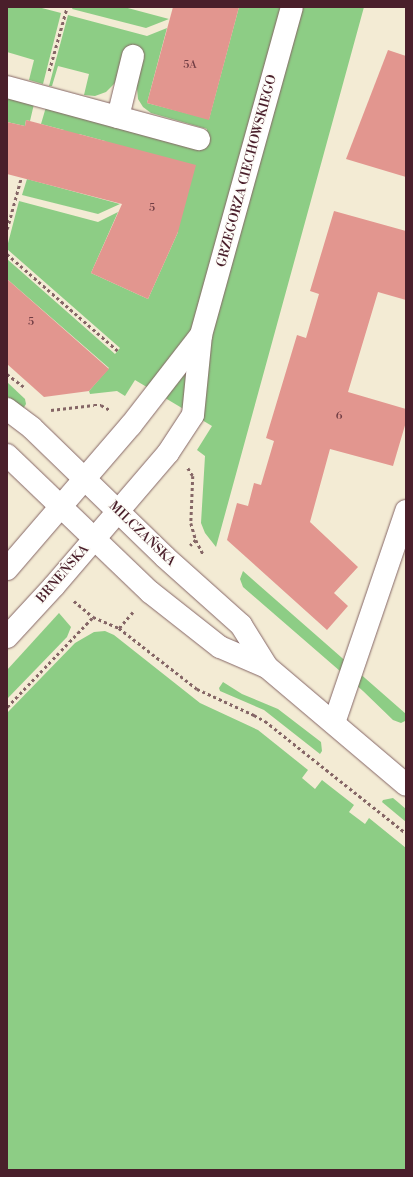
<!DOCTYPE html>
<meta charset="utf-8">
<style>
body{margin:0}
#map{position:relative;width:413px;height:1177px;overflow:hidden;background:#f3ebd4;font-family:"Libre Bodoni",serif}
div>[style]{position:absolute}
.green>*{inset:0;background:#8dcd85}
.building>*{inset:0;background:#e2968f}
.path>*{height:2.5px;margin-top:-1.25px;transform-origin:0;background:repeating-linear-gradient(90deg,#856666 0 3px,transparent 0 6px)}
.roads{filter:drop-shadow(0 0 1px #856666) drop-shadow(0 0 1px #856666)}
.street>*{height:22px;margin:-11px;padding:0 11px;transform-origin:11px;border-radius:11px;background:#fff}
span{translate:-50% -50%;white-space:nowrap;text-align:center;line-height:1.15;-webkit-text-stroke:3px #fdfcf7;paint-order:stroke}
.number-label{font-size:11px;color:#703d44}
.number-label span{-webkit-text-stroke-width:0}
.street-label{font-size:13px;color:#4a1f2b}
.frame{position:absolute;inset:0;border:8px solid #4a1f2b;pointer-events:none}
</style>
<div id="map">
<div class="green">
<div style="clip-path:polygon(7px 7px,38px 7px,61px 13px,43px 84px,29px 80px,34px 60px,7px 52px)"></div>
<div style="clip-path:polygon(73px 7px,124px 7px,169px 19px,146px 28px,72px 9px)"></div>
<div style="clip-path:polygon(239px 7px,364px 7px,216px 547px,205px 533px,201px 523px,205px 456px,197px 450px,212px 426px,135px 380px,125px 396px,117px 391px,90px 394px,89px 391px,109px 368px,7px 279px,7px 259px,115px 354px,120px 348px,7px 249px,7px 247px,19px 201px,98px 222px,118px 212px,91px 273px,148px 299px,178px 232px,105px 141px,79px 134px,62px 137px,64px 130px,41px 124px,46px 107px,201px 148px,207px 129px,151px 113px,143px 107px,138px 99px,136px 78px,120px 75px,114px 84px,106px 92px,95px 96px,84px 95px,89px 74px,58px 66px,52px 86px,49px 86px,68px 15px,147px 36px,167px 28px,147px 103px,209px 119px)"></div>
<div style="clip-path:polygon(7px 97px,34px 104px,30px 121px,26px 120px,25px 126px,7px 122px)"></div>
<div style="clip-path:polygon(27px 179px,120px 204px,98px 214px,22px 195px)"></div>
<div style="clip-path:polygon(7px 382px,25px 399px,26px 404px,23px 409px,7px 396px)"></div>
<div style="clip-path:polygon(243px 571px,406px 714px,405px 721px,401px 723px,393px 720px,363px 691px,243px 587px,240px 579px)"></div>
<div style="clip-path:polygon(59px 613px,71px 627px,67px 637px,7px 699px,7px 670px)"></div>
<div style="clip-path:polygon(105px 631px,114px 635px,200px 703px,258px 730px,308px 770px,302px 778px,315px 789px,322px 780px,354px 805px,349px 812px,365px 824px,369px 818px,406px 848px,406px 1170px,7px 1170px,7px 713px,75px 643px,94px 632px)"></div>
<div style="clip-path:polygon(223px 682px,242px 694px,278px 709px,321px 742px,322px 751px,320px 754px,264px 710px,220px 691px,219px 688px)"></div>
<div style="clip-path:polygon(393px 798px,406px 809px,406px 822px,382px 802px,383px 800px)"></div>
</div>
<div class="building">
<div style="clip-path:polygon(173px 7px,239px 7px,209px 120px,147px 103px)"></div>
<div style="clip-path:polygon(388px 50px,406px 56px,406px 177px,346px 159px)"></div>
<div style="clip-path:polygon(26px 120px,196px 165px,178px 232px,148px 299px,91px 273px,122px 204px,7px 174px,7px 122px,25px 126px)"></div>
<div style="clip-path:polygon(334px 211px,406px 231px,406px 300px,378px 292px,348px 392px,406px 409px,406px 422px,393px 466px,330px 449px,310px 522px,358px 567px,334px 593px,348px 606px,327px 630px,227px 540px,237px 503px,248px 506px,254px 483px,261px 485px,274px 441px,266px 438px,297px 335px,306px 338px,319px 294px,310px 291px)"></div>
<div style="clip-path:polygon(7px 279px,109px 369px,89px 391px,44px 397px,7px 364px)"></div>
</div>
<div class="path">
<div style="left:49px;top:71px;width:66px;rotate:-74.3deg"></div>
<div style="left:7px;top:229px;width:53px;rotate:-74.6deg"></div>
<div style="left:7px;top:254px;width:147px;rotate:41.1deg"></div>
<div style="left:7px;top:374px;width:21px;rotate:37deg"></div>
<div style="left:51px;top:410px;width:43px;rotate:-6.6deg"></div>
<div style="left:94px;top:405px;width:7px"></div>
<div style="left:101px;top:405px;width:10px;rotate:29deg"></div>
<div style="left:188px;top:468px;width:9px;rotate:58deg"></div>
<div style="left:193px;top:476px;width:47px;rotate:92.4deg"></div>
<div style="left:191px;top:523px;width:18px;rotate:74deg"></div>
<div style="left:196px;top:540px;width:8px;rotate:135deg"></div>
<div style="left:196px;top:540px;width:16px;rotate:63deg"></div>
<div style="left:74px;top:601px;width:25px;rotate:40deg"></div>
<div style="left:93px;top:617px;width:28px;rotate:23deg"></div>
<div style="left:119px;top:628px;width:99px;rotate:38deg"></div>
<div style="left:197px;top:689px;width:63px;rotate:24.5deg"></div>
<div style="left:254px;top:715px;width:13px;rotate:29deg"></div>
<div style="left:265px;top:721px;width:180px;rotate:38.5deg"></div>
<div style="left:119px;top:628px;width:21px;rotate:-49deg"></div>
<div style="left:7px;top:707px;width:124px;rotate:-46.3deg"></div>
</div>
<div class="roads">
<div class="street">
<div style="left:7px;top:87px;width:199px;rotate:15.2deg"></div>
<div style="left:118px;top:117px;width:63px;rotate:-76.2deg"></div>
<div style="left:7px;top:409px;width:31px;rotate:37deg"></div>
<div style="left:32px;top:428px;width:185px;rotate:44.1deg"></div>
<div style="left:165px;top:557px;width:102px;rotate:41.8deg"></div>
<div style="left:241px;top:625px;width:49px;rotate:58.2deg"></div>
<div style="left:7px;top:455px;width:198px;rotate:43.8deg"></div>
<div style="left:150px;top:592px;width:89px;rotate:38.2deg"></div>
<div style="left:220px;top:647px;width:51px;rotate:23.1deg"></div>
<div style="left:267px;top:667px;width:182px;rotate:40.3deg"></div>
<div style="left:7px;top:569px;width:190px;rotate:-49.3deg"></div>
<div style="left:131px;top:425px;width:114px;rotate:-52.1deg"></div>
<div style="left:7px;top:637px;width:69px;rotate:-47.3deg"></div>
<div style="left:54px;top:586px;width:175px;rotate:-49.4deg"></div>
<div style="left:168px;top:453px;width:45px;rotate:-56.7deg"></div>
<div style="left:193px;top:415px;width:80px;rotate:-84.3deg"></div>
<div style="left:201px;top:335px;width:340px;rotate:-74.5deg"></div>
<div style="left:334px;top:723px;width:224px;rotate:-71.2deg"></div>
</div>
</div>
<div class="number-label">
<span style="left:190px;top:65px">5A</span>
<span style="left:152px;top:208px">5</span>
<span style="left:31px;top:322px">5</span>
<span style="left:339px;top:416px">6</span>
</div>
<div class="street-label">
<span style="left:247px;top:171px;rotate:-75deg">GRZEGORZA CIECHOWSKIEGO</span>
<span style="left:142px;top:534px;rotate:44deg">MILCZAŃSKA</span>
<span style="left:63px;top:574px;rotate:-49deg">BRNEŃSKA</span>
</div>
<div class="frame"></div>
</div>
